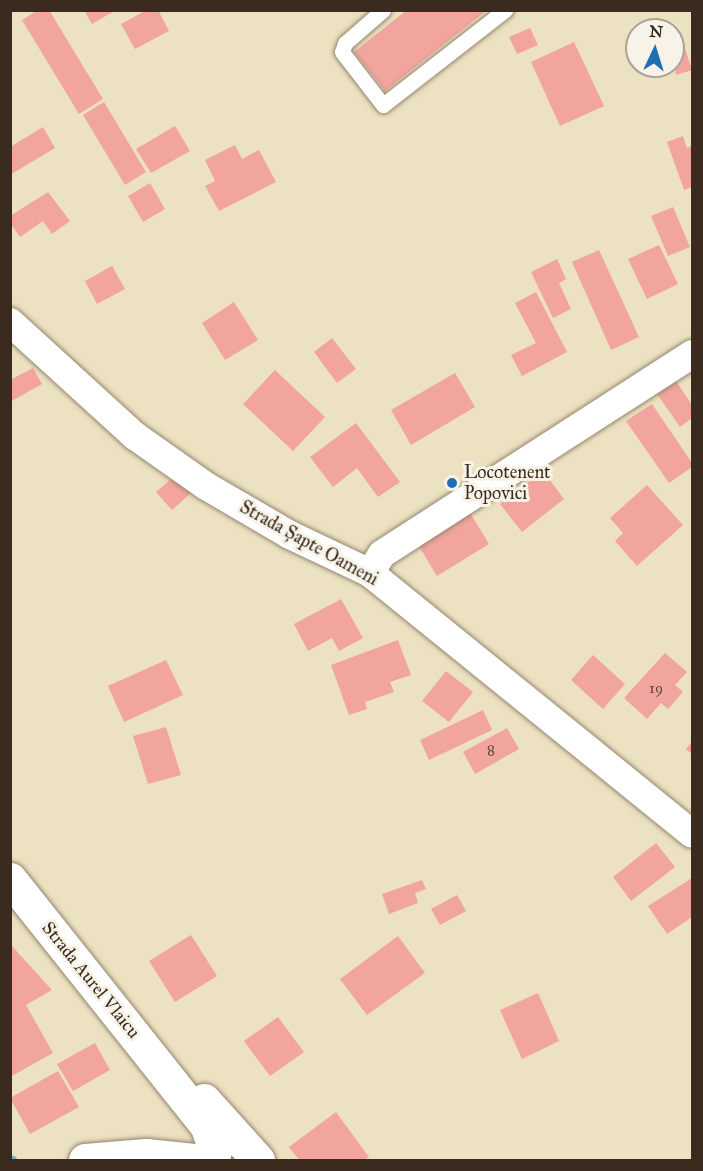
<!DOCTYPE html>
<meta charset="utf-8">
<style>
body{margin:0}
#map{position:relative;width:703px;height:1171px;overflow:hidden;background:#ece1c0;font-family:"IM FELL Great Primer",serif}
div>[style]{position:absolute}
.stream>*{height:8px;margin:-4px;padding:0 4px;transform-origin:4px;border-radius:4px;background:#69b6e3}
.building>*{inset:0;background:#f2a49e}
.roads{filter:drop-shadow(0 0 2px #94866f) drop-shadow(0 0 2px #94866f)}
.lane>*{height:15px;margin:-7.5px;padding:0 7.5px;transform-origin:7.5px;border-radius:7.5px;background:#fff}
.street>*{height:28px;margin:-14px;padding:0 14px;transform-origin:14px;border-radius:14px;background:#fff}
.secondary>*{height:33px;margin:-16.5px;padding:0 16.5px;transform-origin:16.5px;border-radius:16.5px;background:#fff}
.dots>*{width:16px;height:16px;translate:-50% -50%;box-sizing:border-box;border:3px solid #f7f3e8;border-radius:50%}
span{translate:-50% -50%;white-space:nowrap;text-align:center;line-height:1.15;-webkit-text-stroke:6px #f7f3e8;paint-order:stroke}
.number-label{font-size:15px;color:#69483e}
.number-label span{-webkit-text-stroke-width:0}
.poi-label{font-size:18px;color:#3b2a1e}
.left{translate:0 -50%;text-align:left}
.street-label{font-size:18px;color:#3b2a1e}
.frame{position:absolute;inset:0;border:12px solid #3b2a1e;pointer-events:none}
.north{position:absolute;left:625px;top:18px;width:60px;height:60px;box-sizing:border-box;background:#f7f3e8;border:2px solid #aca397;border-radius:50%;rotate:4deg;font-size:16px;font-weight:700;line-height:24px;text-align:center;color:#3b2a1e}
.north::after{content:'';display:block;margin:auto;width:21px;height:27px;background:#1f6fb2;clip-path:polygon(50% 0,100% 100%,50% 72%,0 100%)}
</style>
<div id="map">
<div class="stream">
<div style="left:10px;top:1159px;width:3px;rotate:18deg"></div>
</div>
<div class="building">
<div style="clip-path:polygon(38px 10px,49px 10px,103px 99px,79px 114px,22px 20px)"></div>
<div style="clip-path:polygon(84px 10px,116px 10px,92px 24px)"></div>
<div style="clip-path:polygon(147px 10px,158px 10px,169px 31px,135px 49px,121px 24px)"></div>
<div style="clip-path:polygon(407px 10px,487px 10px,385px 91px,354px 52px)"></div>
<div style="clip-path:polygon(530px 28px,538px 45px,517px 54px,509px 37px)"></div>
<div style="clip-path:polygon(574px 42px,604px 106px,560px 126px,531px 62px)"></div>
<div style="clip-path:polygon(683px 42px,692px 70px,676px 75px,673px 45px)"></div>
<div style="clip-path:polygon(104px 102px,146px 172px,125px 185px,83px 115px)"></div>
<div style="clip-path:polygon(175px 126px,190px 151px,151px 173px,136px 149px)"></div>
<div style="clip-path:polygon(43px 127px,55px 148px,10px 175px,10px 147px)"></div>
<div style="clip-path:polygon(683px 136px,687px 148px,692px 146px,692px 187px,684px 190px,667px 142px)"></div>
<div style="clip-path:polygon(235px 145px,242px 159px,259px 150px,276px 182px,219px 211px,205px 186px,215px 181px,205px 160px)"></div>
<div style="clip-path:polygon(150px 183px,165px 209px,143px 222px,128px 196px)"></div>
<div style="clip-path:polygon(48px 192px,70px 221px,52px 234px,43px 221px,20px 237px,10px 223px,10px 216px)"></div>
<div style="clip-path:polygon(673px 207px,690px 247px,668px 256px,651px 216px)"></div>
<div style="clip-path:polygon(659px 245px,678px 284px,647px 299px,628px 259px)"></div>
<div style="clip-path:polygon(599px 250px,639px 337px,611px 350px,572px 262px)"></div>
<div style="clip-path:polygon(557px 259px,566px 279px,559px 283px,571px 309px,553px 318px,531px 272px)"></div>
<div style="clip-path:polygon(112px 266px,125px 289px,97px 304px,85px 281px)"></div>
<div style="clip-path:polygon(536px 292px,567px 352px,522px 376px,511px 355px,536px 343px,515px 303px)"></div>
<div style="clip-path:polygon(234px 302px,258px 340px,225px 360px,202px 323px)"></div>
<div style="clip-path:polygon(332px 338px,356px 369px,337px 383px,314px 352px)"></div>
<div style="clip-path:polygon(33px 368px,42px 384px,10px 402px,10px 380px)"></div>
<div style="clip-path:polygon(275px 370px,325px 417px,293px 451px,243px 404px)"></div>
<div style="clip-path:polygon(455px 373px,475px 407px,411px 445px,391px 410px)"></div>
<div style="clip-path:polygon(674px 378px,692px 405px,692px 418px,680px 427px,655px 391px)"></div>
<div style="clip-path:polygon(652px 404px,692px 463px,692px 467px,669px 483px,626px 421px)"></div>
<div style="clip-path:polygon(356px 423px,400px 482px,378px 497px,357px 468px,333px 487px,310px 457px)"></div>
<div style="clip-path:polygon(543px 471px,564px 499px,522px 532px,500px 504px)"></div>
<div style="clip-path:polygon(176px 475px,191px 493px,172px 510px,156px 492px)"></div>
<div style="clip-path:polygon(647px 485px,683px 525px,637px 566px,615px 541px,623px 533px,610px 518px)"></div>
<div style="clip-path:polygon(469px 511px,489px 544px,437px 576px,417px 543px)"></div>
<div style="clip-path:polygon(341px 599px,363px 638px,339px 651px,332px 638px,308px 651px,294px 624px)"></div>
<div style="clip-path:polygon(398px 640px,411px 675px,390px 682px,394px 692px,365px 702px,367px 709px,349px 715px,331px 665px)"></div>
<div style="clip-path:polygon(665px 653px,687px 672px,675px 685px,683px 692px,668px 709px,661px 703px,647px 719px,624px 698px)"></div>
<div style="clip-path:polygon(593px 655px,625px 684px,603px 709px,571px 680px)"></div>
<div style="clip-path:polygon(166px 660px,183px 695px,124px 722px,108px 686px)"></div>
<div style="clip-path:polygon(446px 671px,473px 692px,449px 722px,422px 701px)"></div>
<div style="clip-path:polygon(483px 710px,492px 730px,429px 760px,420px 740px)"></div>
<div style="clip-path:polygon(166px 727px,181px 775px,148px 784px,133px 736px)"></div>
<div style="clip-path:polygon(507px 728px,519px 749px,475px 774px,463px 752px)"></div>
<div style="clip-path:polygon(692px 742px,692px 754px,686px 749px)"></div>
<div style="clip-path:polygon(656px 843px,675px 867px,631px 901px,613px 877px)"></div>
<div style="clip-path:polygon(692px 878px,692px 917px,667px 934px,648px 906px)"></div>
<div style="clip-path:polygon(422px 880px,426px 889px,415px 893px,418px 903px,389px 914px,382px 894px)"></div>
<div style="clip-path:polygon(457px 895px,466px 911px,440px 925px,431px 909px)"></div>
<div style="clip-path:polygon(191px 935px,217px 976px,175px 1002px,149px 961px)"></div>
<div style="clip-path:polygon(398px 936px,425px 973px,367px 1015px,340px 979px)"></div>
<div style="clip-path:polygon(10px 944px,52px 990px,26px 1005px,53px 1053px,10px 1077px)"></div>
<div style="clip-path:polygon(538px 993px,559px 1041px,522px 1059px,500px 1010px)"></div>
<div style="clip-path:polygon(278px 1017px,304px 1052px,270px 1076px,244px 1041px)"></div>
<div style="clip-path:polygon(95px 1043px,110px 1070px,73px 1091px,57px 1064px)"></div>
<div style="clip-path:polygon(58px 1071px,79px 1107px,30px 1134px,10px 1098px)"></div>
<div style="clip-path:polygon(336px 1112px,369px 1157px,364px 1160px,299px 1160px,289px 1147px)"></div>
</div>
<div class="roads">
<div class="lane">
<div style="left:383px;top:10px;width:50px;rotate:139deg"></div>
<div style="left:345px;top:43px;width:9px;rotate:108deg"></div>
<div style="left:342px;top:52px;width:67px;rotate:52.3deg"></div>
<div style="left:383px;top:105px;width:155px;rotate:-37.9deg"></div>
</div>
<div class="street">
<div style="left:10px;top:322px;width:169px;rotate:42.4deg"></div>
<div style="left:135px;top:436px;width:87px;rotate:35.2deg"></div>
<div style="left:206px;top:486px;width:97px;rotate:30.3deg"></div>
<div style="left:290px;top:535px;width:89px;rotate:25.4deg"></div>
<div style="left:370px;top:573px;width:414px;rotate:39deg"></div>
<div style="left:370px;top:573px;width:22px;rotate:-58deg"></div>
<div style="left:382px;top:554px;width:369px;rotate:-32.8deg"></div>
</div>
<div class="secondary">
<div style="left:10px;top:879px;width:317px;rotate:51.5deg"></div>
<div style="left:207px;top:1127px;width:25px;rotate:72deg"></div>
<div style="left:215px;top:1151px;width:9px;rotate:108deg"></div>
<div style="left:204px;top:1100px;width:81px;rotate:48deg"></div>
<div style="left:85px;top:1160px;width:61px;rotate:-4.7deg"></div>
<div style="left:146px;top:1155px;width:48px;rotate:5.9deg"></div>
</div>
</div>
<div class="dots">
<div style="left:452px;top:483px;background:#1f6fb2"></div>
</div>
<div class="number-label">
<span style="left:656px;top:689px">19</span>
<span style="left:491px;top:751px">8</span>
</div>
<div class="poi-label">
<span class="left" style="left:464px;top:483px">Locotenent<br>Popovici</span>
</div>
<div class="street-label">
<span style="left:309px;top:543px;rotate:29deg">Strada Șapte Oameni</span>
<span style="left:91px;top:980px;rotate:51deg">Strada Aurel Vlaicu</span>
</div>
<div class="frame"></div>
<div class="north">N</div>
</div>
